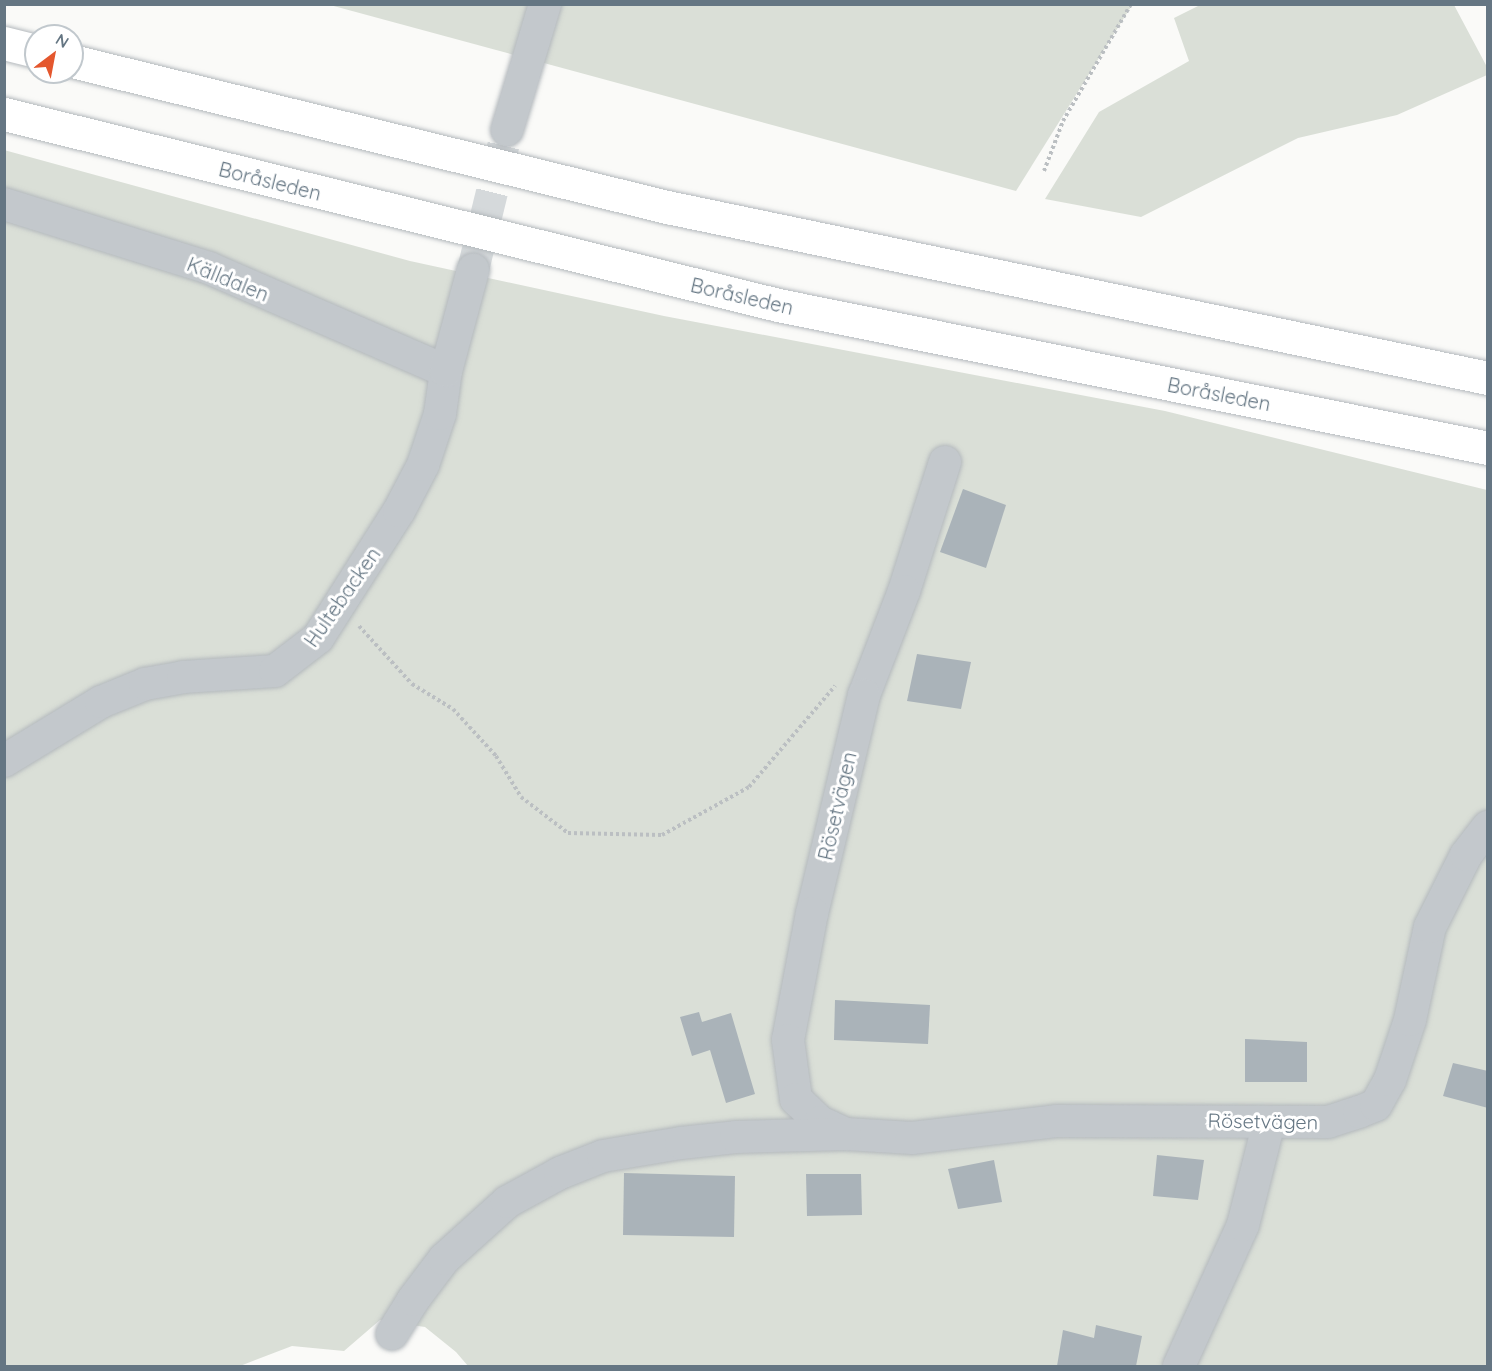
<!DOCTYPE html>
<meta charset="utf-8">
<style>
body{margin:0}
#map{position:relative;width:1492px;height:1371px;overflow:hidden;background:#fafaf8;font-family:Quicksand,sans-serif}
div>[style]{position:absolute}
.green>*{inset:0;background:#dadfd7}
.building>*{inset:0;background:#aab3b9}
.minor-tunnel>*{height:32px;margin-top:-16px;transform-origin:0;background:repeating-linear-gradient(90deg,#d5d9db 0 32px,transparent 0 48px)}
.path>*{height:4px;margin-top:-2px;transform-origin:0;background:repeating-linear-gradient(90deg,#bbbfc2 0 3px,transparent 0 6px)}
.roads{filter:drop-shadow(0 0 2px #b4b9bd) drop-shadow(0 0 2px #b4b9bd)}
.minor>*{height:32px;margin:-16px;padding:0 16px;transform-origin:16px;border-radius:16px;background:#c3c8cc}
.highway>*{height:33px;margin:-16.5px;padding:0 16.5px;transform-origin:16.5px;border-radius:16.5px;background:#fff}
span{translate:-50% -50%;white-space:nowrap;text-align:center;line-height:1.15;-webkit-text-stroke:6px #fff;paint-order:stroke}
.street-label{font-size:20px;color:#657683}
.frame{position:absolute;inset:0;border:6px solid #657683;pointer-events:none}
.north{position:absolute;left:24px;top:24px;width:60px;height:60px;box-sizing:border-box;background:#fff;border:2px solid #c1c8cd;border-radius:50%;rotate:32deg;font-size:16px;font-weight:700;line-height:24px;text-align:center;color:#657683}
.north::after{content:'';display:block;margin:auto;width:21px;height:27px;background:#e4572e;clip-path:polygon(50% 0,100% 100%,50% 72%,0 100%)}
</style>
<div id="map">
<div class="green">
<div style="clip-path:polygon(1202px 4px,1454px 5px,1487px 67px,1487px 75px,1397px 115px,1298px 138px,1141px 217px,1045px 199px,1099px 112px,1189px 61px,1174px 18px)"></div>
<div style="clip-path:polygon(330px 5px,1132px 5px,1016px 191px)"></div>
<div style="clip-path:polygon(4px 150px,410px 261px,664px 316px,1165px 411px,1487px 490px,1487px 1366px,468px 1366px,456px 1352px,425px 1327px,380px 1320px,344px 1351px,292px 1346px,240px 1366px,5px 1366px)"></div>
</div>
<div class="building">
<div style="clip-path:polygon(963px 489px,1006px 505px,986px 568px,940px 552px)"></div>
<div style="clip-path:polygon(917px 654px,971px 662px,961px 709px,907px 701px)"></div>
<div style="clip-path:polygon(835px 1000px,930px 1005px,928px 1044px,834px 1040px)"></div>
<div style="clip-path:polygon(699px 1012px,702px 1022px,731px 1013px,755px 1094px,726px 1103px,710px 1050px,692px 1056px,680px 1017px)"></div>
<div style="clip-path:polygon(1245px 1039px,1307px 1042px,1307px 1082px,1245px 1082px)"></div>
<div style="clip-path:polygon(1453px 1063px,1488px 1071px,1488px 1108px,1443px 1096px)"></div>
<div style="clip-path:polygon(1157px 1155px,1204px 1160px,1198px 1200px,1153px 1196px)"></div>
<div style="clip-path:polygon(994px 1160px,1002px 1202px,958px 1209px,948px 1169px)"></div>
<div style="clip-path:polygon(624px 1173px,735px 1176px,734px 1237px,623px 1235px)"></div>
<div style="clip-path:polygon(806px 1174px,861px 1174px,862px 1215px,807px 1216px)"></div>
<div style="clip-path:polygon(1096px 1325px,1142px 1336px,1136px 1366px,1057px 1366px,1063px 1330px,1094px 1338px)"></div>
</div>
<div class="minor-tunnel">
<div style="left:473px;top:270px;width:144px;rotate:-76.3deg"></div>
</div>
<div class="path">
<div style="left:1044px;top:171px;width:53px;rotate:-69.2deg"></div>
<div style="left:1063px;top:121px;width:135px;rotate:-59.8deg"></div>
<div style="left:359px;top:626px;width:79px;rotate:47.6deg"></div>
<div style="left:412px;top:684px;width:48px;rotate:31.4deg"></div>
<div style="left:453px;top:709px;width:64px;rotate:47.5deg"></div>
<div style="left:496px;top:756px;width:48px;rotate:58.6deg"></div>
<div style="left:521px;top:797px;width:59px;rotate:37.5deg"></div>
<div style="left:568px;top:833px;width:94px;rotate:1.2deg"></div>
<div style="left:662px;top:835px;width:99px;rotate:-28.9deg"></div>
<div style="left:749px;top:787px;width:133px;rotate:-49.6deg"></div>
</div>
<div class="roads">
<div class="minor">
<div style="left:507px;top:130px;width:132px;rotate:-73.2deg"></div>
<div style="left:4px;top:204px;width:215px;rotate:17.3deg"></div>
<div style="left:209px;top:268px;width:258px;rotate:23.5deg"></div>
<div style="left:945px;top:462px;width:135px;rotate:107.6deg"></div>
<div style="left:904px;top:591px;width:111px;rotate:111deg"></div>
<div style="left:864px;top:695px;width:224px;rotate:103.4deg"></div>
<div style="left:812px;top:913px;width:129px;rotate:100.7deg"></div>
<div style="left:788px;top:1040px;width:60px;rotate:82.3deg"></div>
<div style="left:796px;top:1099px;width:33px;rotate:44deg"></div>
<div style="left:820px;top:1122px;width:29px;rotate:25deg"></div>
<div style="left:846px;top:1134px;width:66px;rotate:3.5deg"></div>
<div style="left:912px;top:1138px;width:145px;rotate:-6.7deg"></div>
<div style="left:1056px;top:1121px;width:272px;rotate:0.2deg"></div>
<div style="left:1328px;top:1122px;width:33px;rotate:-18deg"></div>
<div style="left:1359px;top:1112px;width:18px;rotate:-22deg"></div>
<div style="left:1376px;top:1105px;width:29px;rotate:-61deg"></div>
<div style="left:1390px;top:1080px;width:63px;rotate:-71.6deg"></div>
<div style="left:1410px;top:1020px;width:95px;rotate:-77.9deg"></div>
<div style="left:1430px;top:927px;width:80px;rotate:-63.4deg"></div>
<div style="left:1466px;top:855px;width:36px;rotate:-52deg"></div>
<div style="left:4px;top:761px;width:114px;rotate:-31.3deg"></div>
<div style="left:101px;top:702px;width:48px;rotate:-22.2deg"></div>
<div style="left:145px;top:684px;width:39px;rotate:-10deg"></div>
<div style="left:183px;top:677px;width:92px;rotate:-3.7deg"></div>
<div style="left:275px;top:671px;width:54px;rotate:-37.5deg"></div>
<div style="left:318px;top:638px;width:151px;rotate:-57.5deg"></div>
<div style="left:399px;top:511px;width:52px;rotate:-62.4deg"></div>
<div style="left:423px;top:465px;width:54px;rotate:-71.6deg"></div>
<div style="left:440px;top:414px;width:43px;rotate:-82.1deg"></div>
<div style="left:446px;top:371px;width:105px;rotate:-75deg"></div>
<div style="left:392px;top:1334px;width:40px;rotate:-58deg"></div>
<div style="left:413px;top:1300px;width:51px;rotate:-52.9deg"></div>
<div style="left:444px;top:1259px;width:85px;rotate:-42.1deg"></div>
<div style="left:507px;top:1202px;width:60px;rotate:-28.7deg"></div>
<div style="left:560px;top:1173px;width:46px;rotate:-21.6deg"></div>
<div style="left:603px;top:1156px;width:79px;rotate:-9.5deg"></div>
<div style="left:681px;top:1143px;width:55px;rotate:-6.2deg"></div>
<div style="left:736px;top:1137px;width:109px;rotate:-1.6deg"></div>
<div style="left:1179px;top:1366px;width:155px;rotate:-65.6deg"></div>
<div style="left:1243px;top:1225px;width:106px;rotate:-75.8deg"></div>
</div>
<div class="highway">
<div style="left:4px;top:43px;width:33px;rotate:14deg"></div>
<div style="left:72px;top:61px;width:613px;rotate:13.79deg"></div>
<div style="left:667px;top:207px;width:839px;rotate:11.77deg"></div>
<div style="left:4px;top:114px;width:797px;rotate:13.86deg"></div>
<div style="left:778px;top:305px;width:724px;rotate:11.39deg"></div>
</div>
</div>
<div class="street-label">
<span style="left:270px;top:181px;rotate:14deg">Boråsleden</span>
<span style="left:228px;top:279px;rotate:22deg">Källdalen</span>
<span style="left:742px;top:296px;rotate:13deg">Boråsleden</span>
<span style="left:1219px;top:394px;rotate:11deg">Boråsleden</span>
<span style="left:342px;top:597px;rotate:-55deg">Hultebacken</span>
<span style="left:837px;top:806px;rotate:-77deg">Rösetvägen</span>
<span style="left:1263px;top:1121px;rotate:1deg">Rösetvägen</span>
</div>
<div class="frame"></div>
<div class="north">N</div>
</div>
